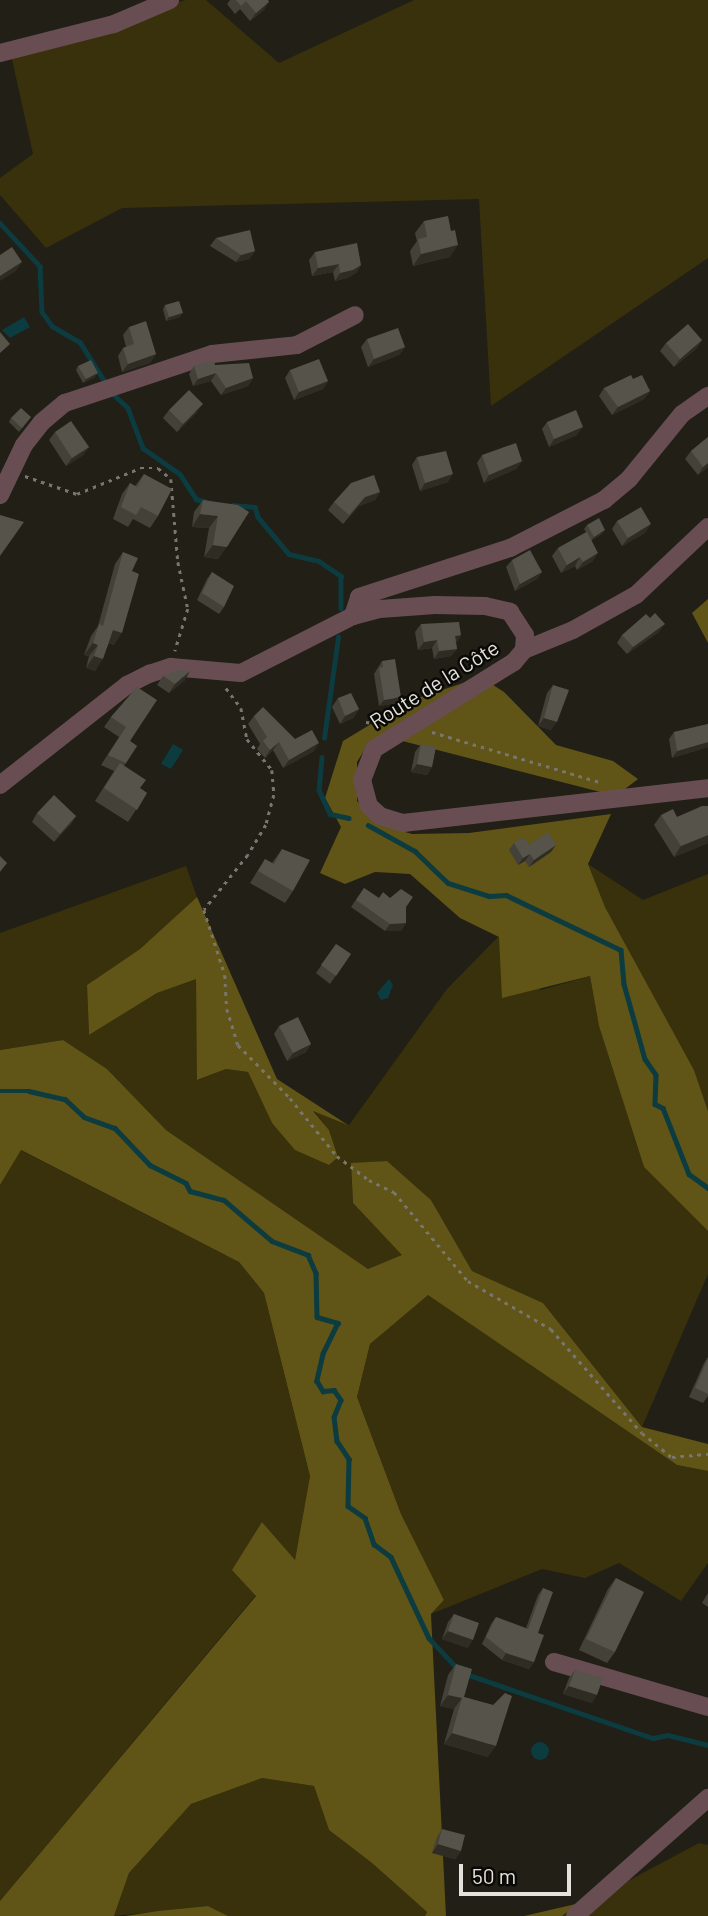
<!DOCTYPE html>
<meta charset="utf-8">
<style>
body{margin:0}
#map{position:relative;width:708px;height:1916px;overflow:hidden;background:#211f16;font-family:Barlow,sans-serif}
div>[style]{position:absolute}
.green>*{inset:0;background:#39310b}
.forest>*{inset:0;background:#605416}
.water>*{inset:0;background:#0c3b40}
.round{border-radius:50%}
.stream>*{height:4.5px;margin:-2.25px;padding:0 2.25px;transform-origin:2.25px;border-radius:2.25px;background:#0c3b40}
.path>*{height:2.5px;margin-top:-1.25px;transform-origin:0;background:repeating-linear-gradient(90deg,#78766f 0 3.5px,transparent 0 8.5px)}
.minor>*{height:18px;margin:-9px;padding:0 9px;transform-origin:9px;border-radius:9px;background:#684e52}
.wall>*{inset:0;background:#444238}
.shaded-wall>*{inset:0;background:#2f2d23}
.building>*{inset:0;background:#55534a}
span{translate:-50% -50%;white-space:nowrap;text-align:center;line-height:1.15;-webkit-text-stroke:5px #0a0906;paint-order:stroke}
.street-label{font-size:21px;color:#e3e2dc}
.scale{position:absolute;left:459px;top:1864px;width:112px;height:32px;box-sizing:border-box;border:4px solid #e3e2dc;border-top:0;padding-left:9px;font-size:21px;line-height:24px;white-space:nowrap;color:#e3e2dc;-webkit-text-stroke:5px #0a0906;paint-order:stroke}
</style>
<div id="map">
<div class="green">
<div style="clip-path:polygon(186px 0,206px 0,279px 63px,414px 0,708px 0,708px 258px,491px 406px,479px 199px,122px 208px,46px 248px,0 195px,0 178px,33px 154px,11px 55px)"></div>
<div style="clip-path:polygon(588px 864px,643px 900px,708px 874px,708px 1111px,694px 1070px,605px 907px)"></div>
<div style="clip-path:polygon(186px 866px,197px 897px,140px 949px,87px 985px,89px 1035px,157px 993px,196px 978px,198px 1080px,226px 1069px,248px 1072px,272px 1123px,328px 1165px,338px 1156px,329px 1130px,312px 1109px,349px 1125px,447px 989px,499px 936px,541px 990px,590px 976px,599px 1026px,644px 1167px,708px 1231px,708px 1274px,642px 1427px,543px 1303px,472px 1271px,431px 1200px,387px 1161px,351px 1164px,353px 1203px,403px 1255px,368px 1269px,166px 1130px,107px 1069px,63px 1040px,0 1050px,0 933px)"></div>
<div style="clip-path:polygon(20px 1150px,239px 1262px,264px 1293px,310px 1476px,295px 1561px,262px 1522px,256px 1595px,0 1901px,0 1185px)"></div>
<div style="clip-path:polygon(427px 1294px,677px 1465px,708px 1471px,708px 1563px,681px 1601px,619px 1563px,585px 1578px,542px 1569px,431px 1614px,444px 1600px,401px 1514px,357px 1397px,370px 1344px)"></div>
<div style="clip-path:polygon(262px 1778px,314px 1786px,329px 1830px,372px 1863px,427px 1912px,425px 1916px,228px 1916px,208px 1906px,114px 1916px,129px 1873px,191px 1804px)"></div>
<div style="clip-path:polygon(699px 1843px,708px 1845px,708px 1916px,562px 1916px)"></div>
</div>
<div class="forest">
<div style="clip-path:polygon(708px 599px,708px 643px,692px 613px)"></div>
<div style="clip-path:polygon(481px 677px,504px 692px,556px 745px,613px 761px,638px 779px,616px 796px,383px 736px,369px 743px,357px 762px,357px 801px,381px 825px,412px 834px,469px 833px,611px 814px,588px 864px,605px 907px,694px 1070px,708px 1111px,708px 1231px,644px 1167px,599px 1026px,590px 976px,502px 998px,499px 937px,460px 918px,410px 874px,375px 872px,345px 884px,320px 873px,341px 827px,325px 798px,343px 741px,409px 701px)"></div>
<div style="clip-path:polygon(197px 897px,277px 1079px,348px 1125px,313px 1111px,329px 1130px,338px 1157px,329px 1165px,295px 1150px,272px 1123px,248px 1072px,226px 1069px,197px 1080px,196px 979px,157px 993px,89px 1035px,87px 985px,140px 949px)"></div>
<div style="clip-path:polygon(63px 1040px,107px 1069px,166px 1130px,368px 1269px,402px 1255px,353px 1203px,351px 1163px,387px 1161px,431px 1200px,472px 1271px,543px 1303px,642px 1427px,708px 1444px,708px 1471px,677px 1465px,428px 1295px,370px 1344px,357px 1397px,401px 1514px,444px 1600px,431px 1614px,446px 1916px,425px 1916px,427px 1912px,372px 1863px,329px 1830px,314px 1786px,262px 1778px,191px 1804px,129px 1873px,114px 1916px,0 1916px,0 1901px,256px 1596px,232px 1570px,262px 1522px,295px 1560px,310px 1476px,264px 1293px,239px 1262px,21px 1150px,0 1185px,0 1050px)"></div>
<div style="clip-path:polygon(580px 1903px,562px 1916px,524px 1916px)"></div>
<div style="clip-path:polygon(208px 1906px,228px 1916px,125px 1916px,158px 1911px)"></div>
</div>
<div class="water">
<div style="clip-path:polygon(24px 317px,30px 327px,10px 338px,2px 330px)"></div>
<div style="clip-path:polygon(173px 744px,183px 750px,171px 769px,161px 764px)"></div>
<div style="clip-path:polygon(389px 979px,393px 985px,388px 998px,381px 1000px,377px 993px)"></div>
<div class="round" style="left:531px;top:1742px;width:18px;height:18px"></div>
</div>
<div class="stream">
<div style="left:0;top:223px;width:59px;rotate:47.1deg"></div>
<div style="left:40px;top:266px;width:46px;rotate:87.5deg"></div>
<div style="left:42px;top:312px;width:17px;rotate:54deg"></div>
<div style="left:52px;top:326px;width:32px;rotate:30deg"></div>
<div style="left:80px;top:342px;width:51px;rotate:57.9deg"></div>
<div style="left:111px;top:392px;width:23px;rotate:43deg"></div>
<div style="left:128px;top:408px;width:43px;rotate:69.4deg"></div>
<div style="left:143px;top:448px;width:45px;rotate:35.1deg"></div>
<div style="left:180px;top:474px;width:30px;rotate:57deg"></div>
<div style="left:196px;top:499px;width:11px;rotate:15deg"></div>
<div style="left:233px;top:505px;width:22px;rotate:5deg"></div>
<div style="left:255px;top:507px;width:10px;rotate:73deg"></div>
<div style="left:258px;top:517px;width:48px;rotate:50deg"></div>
<div style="left:289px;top:554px;width:31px;rotate:13deg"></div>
<div style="left:319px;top:561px;width:27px;rotate:34deg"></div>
<div style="left:341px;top:576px;width:32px;rotate:90deg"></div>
<div style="left:324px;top:738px;width:102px;rotate:-82.1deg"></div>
<div style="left:322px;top:757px;width:33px;rotate:95deg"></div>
<div style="left:319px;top:790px;width:26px;rotate:65deg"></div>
<div style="left:330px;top:814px;width:19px;rotate:12deg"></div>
<div style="left:368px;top:825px;width:54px;rotate:29deg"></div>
<div style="left:415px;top:851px;width:46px;rotate:44.1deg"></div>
<div style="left:448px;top:883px;width:43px;rotate:17.6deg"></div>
<div style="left:489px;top:896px;width:17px;rotate:-3deg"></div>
<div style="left:506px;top:895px;width:127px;rotate:25.6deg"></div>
<div style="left:621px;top:950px;width:34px;rotate:85deg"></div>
<div style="left:624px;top:984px;width:78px;rotate:74.4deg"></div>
<div style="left:645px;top:1059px;width:19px;rotate:55deg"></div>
<div style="left:656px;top:1075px;width:29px;rotate:92deg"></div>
<div style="left:655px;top:1104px;width:9px;rotate:27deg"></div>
<div style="left:663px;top:1108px;width:71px;rotate:68.5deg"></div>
<div style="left:689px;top:1174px;width:24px;rotate:36deg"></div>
<div style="left:0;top:1091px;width:29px"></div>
<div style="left:29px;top:1091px;width:37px;rotate:13deg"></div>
<div style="left:65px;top:1099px;width:26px;rotate:43deg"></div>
<div style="left:84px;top:1117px;width:33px;rotate:20deg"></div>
<div style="left:115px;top:1128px;width:51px;rotate:46.6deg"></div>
<div style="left:150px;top:1165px;width:40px;rotate:26.6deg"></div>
<div style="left:186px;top:1183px;width:9px;rotate:63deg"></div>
<div style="left:190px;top:1191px;width:35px;rotate:15deg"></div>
<div style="left:224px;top:1200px;width:63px;rotate:40.5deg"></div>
<div style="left:272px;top:1241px;width:39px;rotate:21deg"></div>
<div style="left:308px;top:1255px;width:20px;rotate:66deg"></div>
<div style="left:316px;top:1273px;width:44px;rotate:88.7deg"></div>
<div style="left:317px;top:1317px;width:22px;rotate:16deg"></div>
<div style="left:338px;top:1323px;width:34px;rotate:116deg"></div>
<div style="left:323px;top:1354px;width:28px;rotate:103deg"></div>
<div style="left:317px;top:1381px;width:12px;rotate:59deg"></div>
<div style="left:323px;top:1391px;width:11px;rotate:-5deg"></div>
<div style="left:334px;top:1390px;width:12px;rotate:55deg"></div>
<div style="left:341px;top:1400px;width:18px;rotate:112deg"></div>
<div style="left:334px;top:1417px;width:24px;rotate:83deg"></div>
<div style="left:337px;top:1441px;width:22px;rotate:56deg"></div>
<div style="left:349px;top:1459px;width:47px;rotate:91.2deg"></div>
<div style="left:348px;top:1506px;width:21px;rotate:35deg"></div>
<div style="left:365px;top:1518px;width:28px;rotate:71deg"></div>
<div style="left:374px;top:1544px;width:21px;rotate:37deg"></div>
<div style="left:391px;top:1557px;width:89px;rotate:64.9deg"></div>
<div style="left:429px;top:1638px;width:44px;rotate:46.8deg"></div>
<div style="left:466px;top:1674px;width:198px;rotate:18.9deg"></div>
<div style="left:653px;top:1738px;width:15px;rotate:-11deg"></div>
<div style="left:668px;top:1735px;width:41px;rotate:14deg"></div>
</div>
<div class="path">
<div style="left:25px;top:476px;width:55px;rotate:19.1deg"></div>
<div style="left:77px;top:494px;width:68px;rotate:-22.4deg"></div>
<div style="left:140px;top:468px;width:18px"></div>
<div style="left:158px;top:468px;width:17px;rotate:40deg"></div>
<div style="left:171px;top:479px;width:83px;rotate:85.2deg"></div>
<div style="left:178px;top:562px;width:48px;rotate:78deg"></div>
<div style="left:188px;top:609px;width:44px;rotate:107.2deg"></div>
<div style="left:226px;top:688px;width:25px;rotate:53deg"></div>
<div style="left:241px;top:708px;width:32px;rotate:79deg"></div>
<div style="left:247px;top:739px;width:40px;rotate:51deg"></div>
<div style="left:272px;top:770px;width:25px;rotate:85deg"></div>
<div style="left:274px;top:795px;width:31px;rotate:105deg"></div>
<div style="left:266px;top:825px;width:35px;rotate:121deg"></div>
<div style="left:248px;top:855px;width:70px;rotate:128.7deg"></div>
<div style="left:204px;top:910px;width:68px;rotate:72.1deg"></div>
<div style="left:225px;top:975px;width:34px;rotate:87deg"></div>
<div style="left:227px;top:1009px;width:38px;rotate:73deg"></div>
<div style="left:238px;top:1045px;width:74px;rotate:45.5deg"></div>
<div style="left:290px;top:1098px;width:75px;rotate:51deg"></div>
<div style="left:337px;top:1156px;width:40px;rotate:37deg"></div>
<div style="left:369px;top:1180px;width:28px;rotate:26deg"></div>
<div style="left:394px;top:1192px;width:116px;rotate:50.3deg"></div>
<div style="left:468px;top:1281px;width:96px;rotate:30deg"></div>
<div style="left:551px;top:1329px;width:138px;rotate:48.8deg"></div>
<div style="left:642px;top:1433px;width:38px;rotate:39deg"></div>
<div style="left:672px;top:1457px;width:36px;rotate:-5deg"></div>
<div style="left:366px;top:722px;width:15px;rotate:8deg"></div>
<div style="left:432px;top:732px;width:178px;rotate:16.6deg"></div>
</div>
<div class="minor">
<div style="left:0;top:53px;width:118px;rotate:-14.3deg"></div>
<div style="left:114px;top:24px;width:61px;rotate:-23.2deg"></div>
<div style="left:0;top:495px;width:55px;rotate:-64.4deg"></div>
<div style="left:24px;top:445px;width:29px;rotate:-52deg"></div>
<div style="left:42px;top:422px;width:30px;rotate:-40deg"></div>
<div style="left:65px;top:403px;width:155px;rotate:-18.4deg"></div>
<div style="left:212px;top:354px;width:85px;rotate:-6deg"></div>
<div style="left:297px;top:345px;width:65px;rotate:-27.3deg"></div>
<div style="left:353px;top:616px;width:20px;rotate:-72deg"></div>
<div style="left:359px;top:597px;width:159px;rotate:-18deg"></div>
<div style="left:510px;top:548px;width:106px;rotate:-27.1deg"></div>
<div style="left:604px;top:500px;width:33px;rotate:-40deg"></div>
<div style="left:629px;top:479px;width:84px;rotate:-50.8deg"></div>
<div style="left:682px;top:414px;width:32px;rotate:-35deg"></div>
<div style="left:524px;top:650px;width:53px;rotate:-22.2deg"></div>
<div style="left:573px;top:630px;width:72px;rotate:-29.1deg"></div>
<div style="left:636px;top:595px;width:99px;rotate:-43.4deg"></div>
<div style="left:0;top:785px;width:162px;rotate:-38.2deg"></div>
<div style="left:127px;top:685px;width:25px;rotate:-27deg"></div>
<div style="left:149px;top:674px;width:23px;rotate:-18deg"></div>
<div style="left:171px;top:667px;width:70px;rotate:4.9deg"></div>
<div style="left:241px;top:673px;width:126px;rotate:-27deg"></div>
<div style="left:353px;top:616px;width:28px;rotate:-15deg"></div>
<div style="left:380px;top:609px;width:55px;rotate:-4.2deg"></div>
<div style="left:435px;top:605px;width:50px;rotate:1.1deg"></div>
<div style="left:485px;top:606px;width:26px;rotate:13deg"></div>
<div style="left:510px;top:612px;width:27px;rotate:57deg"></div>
<div style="left:525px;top:635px;width:15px;rotate:94deg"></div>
<div style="left:524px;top:650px;width:16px;rotate:130deg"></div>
<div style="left:514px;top:662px;width:165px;rotate:148.1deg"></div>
<div style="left:374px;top:749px;width:33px;rotate:111deg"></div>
<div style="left:362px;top:780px;width:27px;rotate:75deg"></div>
<div style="left:369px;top:806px;width:15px;rotate:42deg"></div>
<div style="left:380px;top:816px;width:24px;rotate:17deg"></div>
<div style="left:403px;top:823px;width:307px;rotate:-6.5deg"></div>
<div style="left:554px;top:1662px;width:160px;rotate:16.3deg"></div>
<div style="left:575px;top:1916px;width:178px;rotate:-41.6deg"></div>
</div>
<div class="wall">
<div style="clip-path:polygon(230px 0,268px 0,264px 10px,250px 21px,240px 9px,235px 14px,227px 4px)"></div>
<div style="clip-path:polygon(424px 221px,451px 231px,450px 257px,413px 266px,410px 251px,417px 241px,415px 233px)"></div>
<div style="clip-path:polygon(216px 238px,255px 251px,249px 259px,236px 262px,210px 246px)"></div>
<div style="clip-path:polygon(315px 252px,361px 265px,356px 273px,347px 278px,335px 281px,333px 272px,312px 276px,309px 260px)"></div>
<div style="clip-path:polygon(165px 305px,180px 317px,166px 321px,163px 309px)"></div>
<div style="clip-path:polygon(129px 327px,156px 354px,150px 363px,122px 372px,118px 356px,123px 348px,126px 347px,123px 335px)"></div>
<div style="clip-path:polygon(367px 339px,405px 347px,399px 355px,368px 367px,361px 347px)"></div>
<div style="clip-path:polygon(702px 340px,697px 348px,674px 367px,660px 351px,666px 343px)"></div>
<div style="clip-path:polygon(215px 365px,253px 378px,248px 386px,221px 395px,211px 381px,193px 386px,189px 374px,194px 366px)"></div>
<div style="clip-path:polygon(78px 366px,95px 377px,83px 383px,76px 370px)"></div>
<div style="clip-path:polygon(290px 370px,328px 381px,323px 389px,294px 400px,285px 378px)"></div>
<div style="clip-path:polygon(633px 379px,650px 391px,644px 399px,612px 415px,599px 396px,604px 388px)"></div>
<div style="clip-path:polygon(169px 410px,197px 412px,177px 432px,163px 418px)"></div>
<div style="clip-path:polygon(31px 417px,19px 432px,9px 422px,11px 418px)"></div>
<div style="clip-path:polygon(547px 422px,577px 435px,549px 447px,542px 429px)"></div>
<div style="clip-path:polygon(55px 432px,89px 447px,83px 455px,66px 466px,49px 440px)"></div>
<div style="clip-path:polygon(708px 437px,708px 467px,698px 475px,685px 459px,691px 451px)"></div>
<div style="clip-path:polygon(482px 455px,522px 461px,516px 469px,484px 483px,477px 463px)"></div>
<div style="clip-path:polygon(417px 457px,448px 482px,420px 491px,412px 465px)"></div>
<div style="clip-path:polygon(144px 474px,158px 516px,150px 528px,133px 519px,128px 527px,113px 519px,122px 494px,130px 483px,135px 486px)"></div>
<div style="clip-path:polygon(380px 492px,375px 500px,359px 506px,343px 524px,328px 510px,334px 502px)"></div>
<div style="clip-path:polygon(203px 500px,249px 512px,218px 559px,204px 557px,209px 528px,192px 527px,194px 512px)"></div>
<div style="clip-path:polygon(617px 521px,645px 533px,622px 546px,612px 529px)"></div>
<div style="clip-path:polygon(587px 525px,602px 534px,592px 540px,593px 561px,577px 570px,575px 566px,561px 573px,552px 556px,558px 548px,586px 532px,584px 529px)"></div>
<div style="clip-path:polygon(123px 552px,132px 571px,114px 645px,109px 643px,95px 671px,86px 668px,89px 656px,84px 655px,91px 636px,98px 626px,115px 564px)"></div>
<div style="clip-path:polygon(512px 560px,542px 572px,537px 579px,515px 591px,506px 567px)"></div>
<div style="clip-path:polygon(212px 572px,224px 607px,219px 614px,197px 600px,207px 579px)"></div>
<div style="clip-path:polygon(421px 624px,461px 635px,456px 643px,457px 649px,451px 656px,434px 659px,432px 648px,418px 650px,415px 632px)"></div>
<div style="clip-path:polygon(659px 632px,627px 654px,617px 643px,622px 635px)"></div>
<div style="clip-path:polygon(382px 661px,397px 703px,379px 706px,374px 674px)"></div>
<div style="clip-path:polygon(163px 676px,185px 680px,169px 693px,157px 685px)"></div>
<div style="clip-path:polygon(553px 685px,551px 730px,538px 726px,547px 693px)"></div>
<div style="clip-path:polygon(137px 687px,130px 741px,137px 746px,124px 766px,140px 788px,147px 793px,128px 822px,95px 801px,114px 771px,101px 765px,119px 737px,104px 727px,111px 717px)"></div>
<div style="clip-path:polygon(338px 698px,359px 709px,353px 718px,340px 724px,332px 707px)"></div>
<div style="clip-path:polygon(254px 716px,295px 739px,314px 751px,283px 768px,273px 750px,265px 758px,257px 749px,260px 744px,248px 724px)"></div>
<div style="clip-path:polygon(708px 724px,708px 747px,672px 758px,669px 739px,674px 732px)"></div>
<div style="clip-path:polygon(421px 744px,432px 767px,427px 775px,411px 772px,415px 752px)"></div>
<div style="clip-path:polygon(708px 806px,708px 843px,674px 857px,654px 825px,661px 815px,677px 817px)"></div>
<div style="clip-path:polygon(37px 813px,76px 816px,71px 824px,54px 842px,32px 822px)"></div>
<div style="clip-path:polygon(514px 843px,529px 845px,551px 852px,529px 867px,525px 861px,518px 865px,509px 850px)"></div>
<div style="clip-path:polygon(282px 849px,293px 891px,285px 903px,250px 883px,265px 859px,272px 863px)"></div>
<div style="clip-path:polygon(364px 888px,379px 898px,390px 898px,406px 907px,406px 923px,401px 931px,385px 931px,351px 907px)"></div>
<div style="clip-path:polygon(336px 944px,351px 954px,330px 984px,316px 973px)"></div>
<div style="clip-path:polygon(279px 1026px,311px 1044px,306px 1052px,287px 1061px,274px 1034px)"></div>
<div style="clip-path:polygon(708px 1357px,708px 1396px,703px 1403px,689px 1397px,704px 1363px)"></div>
<div style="clip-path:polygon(616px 1578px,615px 1652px,607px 1663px,579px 1650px,608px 1589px)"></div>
<div style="clip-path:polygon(543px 1588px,534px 1662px,529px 1669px,502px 1660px,482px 1644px,491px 1624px,496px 1617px,526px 1628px,538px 1595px)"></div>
<div style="clip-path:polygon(708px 1593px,708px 1607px,702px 1603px)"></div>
<div style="clip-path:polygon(454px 1614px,468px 1648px,442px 1639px,448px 1622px)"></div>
<div style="clip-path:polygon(456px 1664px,464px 1697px,493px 1705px,488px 1757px,444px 1744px,454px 1709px,440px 1706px,448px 1675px)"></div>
<div style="clip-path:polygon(575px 1670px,592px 1703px,563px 1694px,569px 1678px)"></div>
<div style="clip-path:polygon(442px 1829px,461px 1851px,455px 1859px,432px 1853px,437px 1837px)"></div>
</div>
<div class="shaded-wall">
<div style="clip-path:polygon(269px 2px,264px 10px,250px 21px,256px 13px)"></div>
<div style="clip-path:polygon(458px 245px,450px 257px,413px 266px,421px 254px)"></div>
<div style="clip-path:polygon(255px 251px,249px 259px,236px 262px,241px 255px)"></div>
<div style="clip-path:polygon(22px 262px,16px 271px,0 281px,0 276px)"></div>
<div style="clip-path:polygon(339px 264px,333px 272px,312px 276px,318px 268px)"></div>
<div style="clip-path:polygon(361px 265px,356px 273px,347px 278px,335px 281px,340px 273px)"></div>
<div style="clip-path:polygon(183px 313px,180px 317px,166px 321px,169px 317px)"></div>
<div style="clip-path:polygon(702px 340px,697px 348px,674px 367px,680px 359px)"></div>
<div style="clip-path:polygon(405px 347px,399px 355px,368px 367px,374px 359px)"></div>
<div style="clip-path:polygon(156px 354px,150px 363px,122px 372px,128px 364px)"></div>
<div style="clip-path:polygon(98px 373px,95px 377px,83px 383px,86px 379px)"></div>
<div style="clip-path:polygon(216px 373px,211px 381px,193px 386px,198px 379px)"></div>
<div style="clip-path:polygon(253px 378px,248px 386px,221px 395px,226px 388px)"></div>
<div style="clip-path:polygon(328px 381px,323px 389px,294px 400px,299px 392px)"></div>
<div style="clip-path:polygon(650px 391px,644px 399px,612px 415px,618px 407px)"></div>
<div style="clip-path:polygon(203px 404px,197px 412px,177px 432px,183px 424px)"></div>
<div style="clip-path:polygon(583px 427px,577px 435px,549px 447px,554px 439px)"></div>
<div style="clip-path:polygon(89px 447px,83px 455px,66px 466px,72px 458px)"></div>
<div style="clip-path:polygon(522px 461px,516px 469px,484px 483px,489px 475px)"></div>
<div style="clip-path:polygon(708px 463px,708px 467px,698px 475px,703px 467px)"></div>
<div style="clip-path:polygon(453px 474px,448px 482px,420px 491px,425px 483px)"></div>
<div style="clip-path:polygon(380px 492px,375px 500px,359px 506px,343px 524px,365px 497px)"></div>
<div style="clip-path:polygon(200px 514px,218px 516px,209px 528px,192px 527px)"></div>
<div style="clip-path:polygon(651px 524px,645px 533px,622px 546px,628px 538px)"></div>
<div style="clip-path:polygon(605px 530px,602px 534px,591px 541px,594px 537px)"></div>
<div style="clip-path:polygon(213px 545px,227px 547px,218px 559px,204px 557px)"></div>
<div style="clip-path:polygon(598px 553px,593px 561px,577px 570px,583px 562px)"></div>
<div style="clip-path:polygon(580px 557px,575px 566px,561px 573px,567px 565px)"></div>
<div style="clip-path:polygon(542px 572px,537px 579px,515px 591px,520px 584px)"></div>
<div style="clip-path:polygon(665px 624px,659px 632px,627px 654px,633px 647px)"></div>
<div style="clip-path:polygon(113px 630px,122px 633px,114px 645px,105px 641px)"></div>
<div style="clip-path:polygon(461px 635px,456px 643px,455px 636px)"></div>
<div style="clip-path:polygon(437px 640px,432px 648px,418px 650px,424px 642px)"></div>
<div style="clip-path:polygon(93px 643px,98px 645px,89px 656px,84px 655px)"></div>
<div style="clip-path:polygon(457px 649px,451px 656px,434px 659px,439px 651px)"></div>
<div style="clip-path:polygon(94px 656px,103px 659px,95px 671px,86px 668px)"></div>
<div style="clip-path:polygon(190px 671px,185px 680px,169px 693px,175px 684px)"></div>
<div style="clip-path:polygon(401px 697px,397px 703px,379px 706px,384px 700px)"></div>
<div style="clip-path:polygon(359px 709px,353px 718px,340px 724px,345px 716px)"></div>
<div style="clip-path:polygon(544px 718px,557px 722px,551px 730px,538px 726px)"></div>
<div style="clip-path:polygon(279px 742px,273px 750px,265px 758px,270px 750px)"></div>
<div style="clip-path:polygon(708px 742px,708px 747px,672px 758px,677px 751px)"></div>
<div style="clip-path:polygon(319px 743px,314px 751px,283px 768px,289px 760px)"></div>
<div style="clip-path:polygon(417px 764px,432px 767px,427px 775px,411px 772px)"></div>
<div style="clip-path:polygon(76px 816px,71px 824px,54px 842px,60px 834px)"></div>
<div style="clip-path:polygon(708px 835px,708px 843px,674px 857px,681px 846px)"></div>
<div style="clip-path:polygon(556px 845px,551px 852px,529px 867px,534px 860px)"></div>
<div style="clip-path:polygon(530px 854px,525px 861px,518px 865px,523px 858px)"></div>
<div style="clip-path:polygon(406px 923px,401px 931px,385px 931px,390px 924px)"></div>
<div style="clip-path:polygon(311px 1044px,306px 1052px,287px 1061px,293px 1053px)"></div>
<div style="clip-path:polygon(448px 1631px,473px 1640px,468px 1648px,442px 1639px)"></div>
<div style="clip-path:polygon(506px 1653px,534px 1662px,529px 1669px,502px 1660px)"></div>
<div style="clip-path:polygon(569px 1686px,597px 1695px,592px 1703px,563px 1694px)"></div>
<div style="clip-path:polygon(448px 1695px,462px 1698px,454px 1709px,440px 1706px)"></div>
<div style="clip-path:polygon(452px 1733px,496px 1746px,488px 1757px,444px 1744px)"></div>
<div style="clip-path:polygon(438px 1844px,461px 1851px,455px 1859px,432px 1853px)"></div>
</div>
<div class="building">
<div style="clip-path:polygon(236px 0,268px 0,269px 2px,256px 13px,246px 1px,241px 6px)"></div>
<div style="clip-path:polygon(448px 216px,451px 231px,455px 230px,458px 245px,421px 254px,418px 239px,427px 237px,424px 221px)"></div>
<div style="clip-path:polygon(250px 230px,255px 251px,241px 255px,216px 238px)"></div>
<div style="clip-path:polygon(357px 243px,361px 265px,353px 270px,340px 273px,339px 264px,318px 268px,315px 252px)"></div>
<div style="clip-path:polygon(12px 247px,22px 262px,0 276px,0 255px)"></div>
<div style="clip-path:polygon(179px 301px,183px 313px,169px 317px,165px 305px)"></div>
<div style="clip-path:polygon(146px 321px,156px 354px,128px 364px,123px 348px,134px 344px,129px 327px)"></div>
<div style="clip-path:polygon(688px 324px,702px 340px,680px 359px,666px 343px)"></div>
<div style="clip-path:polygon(398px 328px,405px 347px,374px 359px,367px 339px)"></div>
<div style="clip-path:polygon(0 332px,10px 344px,0 353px)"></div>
<div style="clip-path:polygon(319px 359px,328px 381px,299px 392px,290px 370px)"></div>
<div style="clip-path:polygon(91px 360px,98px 373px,86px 379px,78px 366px)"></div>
<div style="clip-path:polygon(214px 360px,215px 365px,249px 363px,253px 378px,226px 388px,216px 373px,198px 379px,194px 366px)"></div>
<div style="clip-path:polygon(631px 375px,633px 379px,642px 375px,650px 391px,618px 407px,604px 388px)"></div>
<div style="clip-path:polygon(189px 390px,203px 404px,183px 424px,169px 410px)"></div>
<div style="clip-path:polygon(21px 408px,31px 417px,22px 428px,11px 418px)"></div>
<div style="clip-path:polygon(576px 410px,583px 427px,554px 439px,547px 422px)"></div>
<div style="clip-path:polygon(71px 421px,89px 447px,72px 458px,55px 432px)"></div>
<div style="clip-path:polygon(708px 437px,708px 463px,703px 467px,691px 451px)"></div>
<div style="clip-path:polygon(516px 443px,522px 461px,489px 475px,482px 455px)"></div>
<div style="clip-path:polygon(446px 451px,453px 474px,425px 483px,417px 457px)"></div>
<div style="clip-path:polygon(144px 474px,172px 489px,158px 516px,141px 507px,136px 515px,121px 507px,130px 483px,137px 487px)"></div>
<div style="clip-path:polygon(374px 475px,380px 492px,365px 497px,349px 515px,334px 502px,351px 483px)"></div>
<div style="clip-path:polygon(203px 500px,238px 505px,249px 512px,227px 547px,213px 545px,218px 516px,200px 514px)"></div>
<div style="clip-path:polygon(641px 507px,651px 524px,628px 538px,617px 521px)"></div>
<div style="clip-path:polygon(0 515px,24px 522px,0 556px)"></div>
<div style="clip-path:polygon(599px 518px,605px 530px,594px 537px,587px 525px)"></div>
<div style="clip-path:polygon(587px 532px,598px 553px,583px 562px,580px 557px,567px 565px,558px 548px)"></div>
<div style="clip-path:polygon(530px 550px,542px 572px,520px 584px,512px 560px)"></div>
<div style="clip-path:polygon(123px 552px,138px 558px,132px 571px,139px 574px,122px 633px,113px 630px,103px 659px,94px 656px,98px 645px,93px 643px,99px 624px,103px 626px)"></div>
<div style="clip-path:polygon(212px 572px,234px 586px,224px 607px,202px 593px)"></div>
<div style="clip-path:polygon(655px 613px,665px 624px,633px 647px,622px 635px,646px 614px,650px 618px)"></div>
<div style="clip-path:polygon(459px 622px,461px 635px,455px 636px,457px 649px,439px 651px,437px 640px,424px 642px,421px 624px)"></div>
<div style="clip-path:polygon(395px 659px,401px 697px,384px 700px,379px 668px,383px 667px,382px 661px)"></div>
<div style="clip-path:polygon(178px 670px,190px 671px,175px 684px,163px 676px)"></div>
<div style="clip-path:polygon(553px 685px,569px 690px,557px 722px,544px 718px)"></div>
<div style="clip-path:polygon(137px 687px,157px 700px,130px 741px,137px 746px,126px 763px,108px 755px,126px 727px,111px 717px)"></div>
<div style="clip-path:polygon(351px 693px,359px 709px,345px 716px,338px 698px)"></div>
<div style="clip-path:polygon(263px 707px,295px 739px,312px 730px,319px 743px,289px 760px,279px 742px,270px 750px,263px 741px,267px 737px,254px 716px)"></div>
<div style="clip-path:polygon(708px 724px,708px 742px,677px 751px,674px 732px)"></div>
<div style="clip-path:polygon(421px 744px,436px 747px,432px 767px,417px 764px)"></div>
<div style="clip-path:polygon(120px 763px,146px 780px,140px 788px,147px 793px,137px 810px,104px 788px)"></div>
<div style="clip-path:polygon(54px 795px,76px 816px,60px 834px,37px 813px)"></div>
<div style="clip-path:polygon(702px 806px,708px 806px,708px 835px,681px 846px,661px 815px,673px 809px,677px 817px)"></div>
<div style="clip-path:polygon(548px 832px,556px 845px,534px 860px,530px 854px,523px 858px,514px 843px,524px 837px,529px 845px)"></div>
<div style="clip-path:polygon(282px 849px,310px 860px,293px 891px,258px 871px,265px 859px,274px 864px)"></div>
<div style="clip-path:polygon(0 856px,7px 863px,0 872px)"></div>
<div style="clip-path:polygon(364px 888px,379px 898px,383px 892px,390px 898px,401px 889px,413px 897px,406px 907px,406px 923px,390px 924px,356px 900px)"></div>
<div style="clip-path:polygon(336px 944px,351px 954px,336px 976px,321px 965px)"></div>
<div style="clip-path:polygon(298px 1017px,311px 1044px,293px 1053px,279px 1026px)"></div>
<div style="clip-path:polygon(708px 1358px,708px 1394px,695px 1388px)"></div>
<div style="clip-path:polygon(616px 1578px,644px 1592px,615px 1652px,586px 1639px)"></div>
<div style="clip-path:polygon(543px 1588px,553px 1592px,538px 1633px,544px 1635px,534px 1662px,506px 1653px,486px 1637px,496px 1617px,528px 1629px)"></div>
<div style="clip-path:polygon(454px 1614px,479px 1623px,473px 1640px,448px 1631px)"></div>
<div style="clip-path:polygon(456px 1664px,472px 1669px,464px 1697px,493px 1705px,505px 1693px,512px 1696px,496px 1746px,452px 1733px,462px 1698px,448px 1695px)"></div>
<div style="clip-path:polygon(575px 1670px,603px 1678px,597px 1695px,569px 1686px)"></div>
<div style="clip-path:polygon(442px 1829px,465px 1835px,461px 1851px,438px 1844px)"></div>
</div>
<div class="street-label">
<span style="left:434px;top:684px;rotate:-32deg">Route de la Côte</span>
</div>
<div class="scale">50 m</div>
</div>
